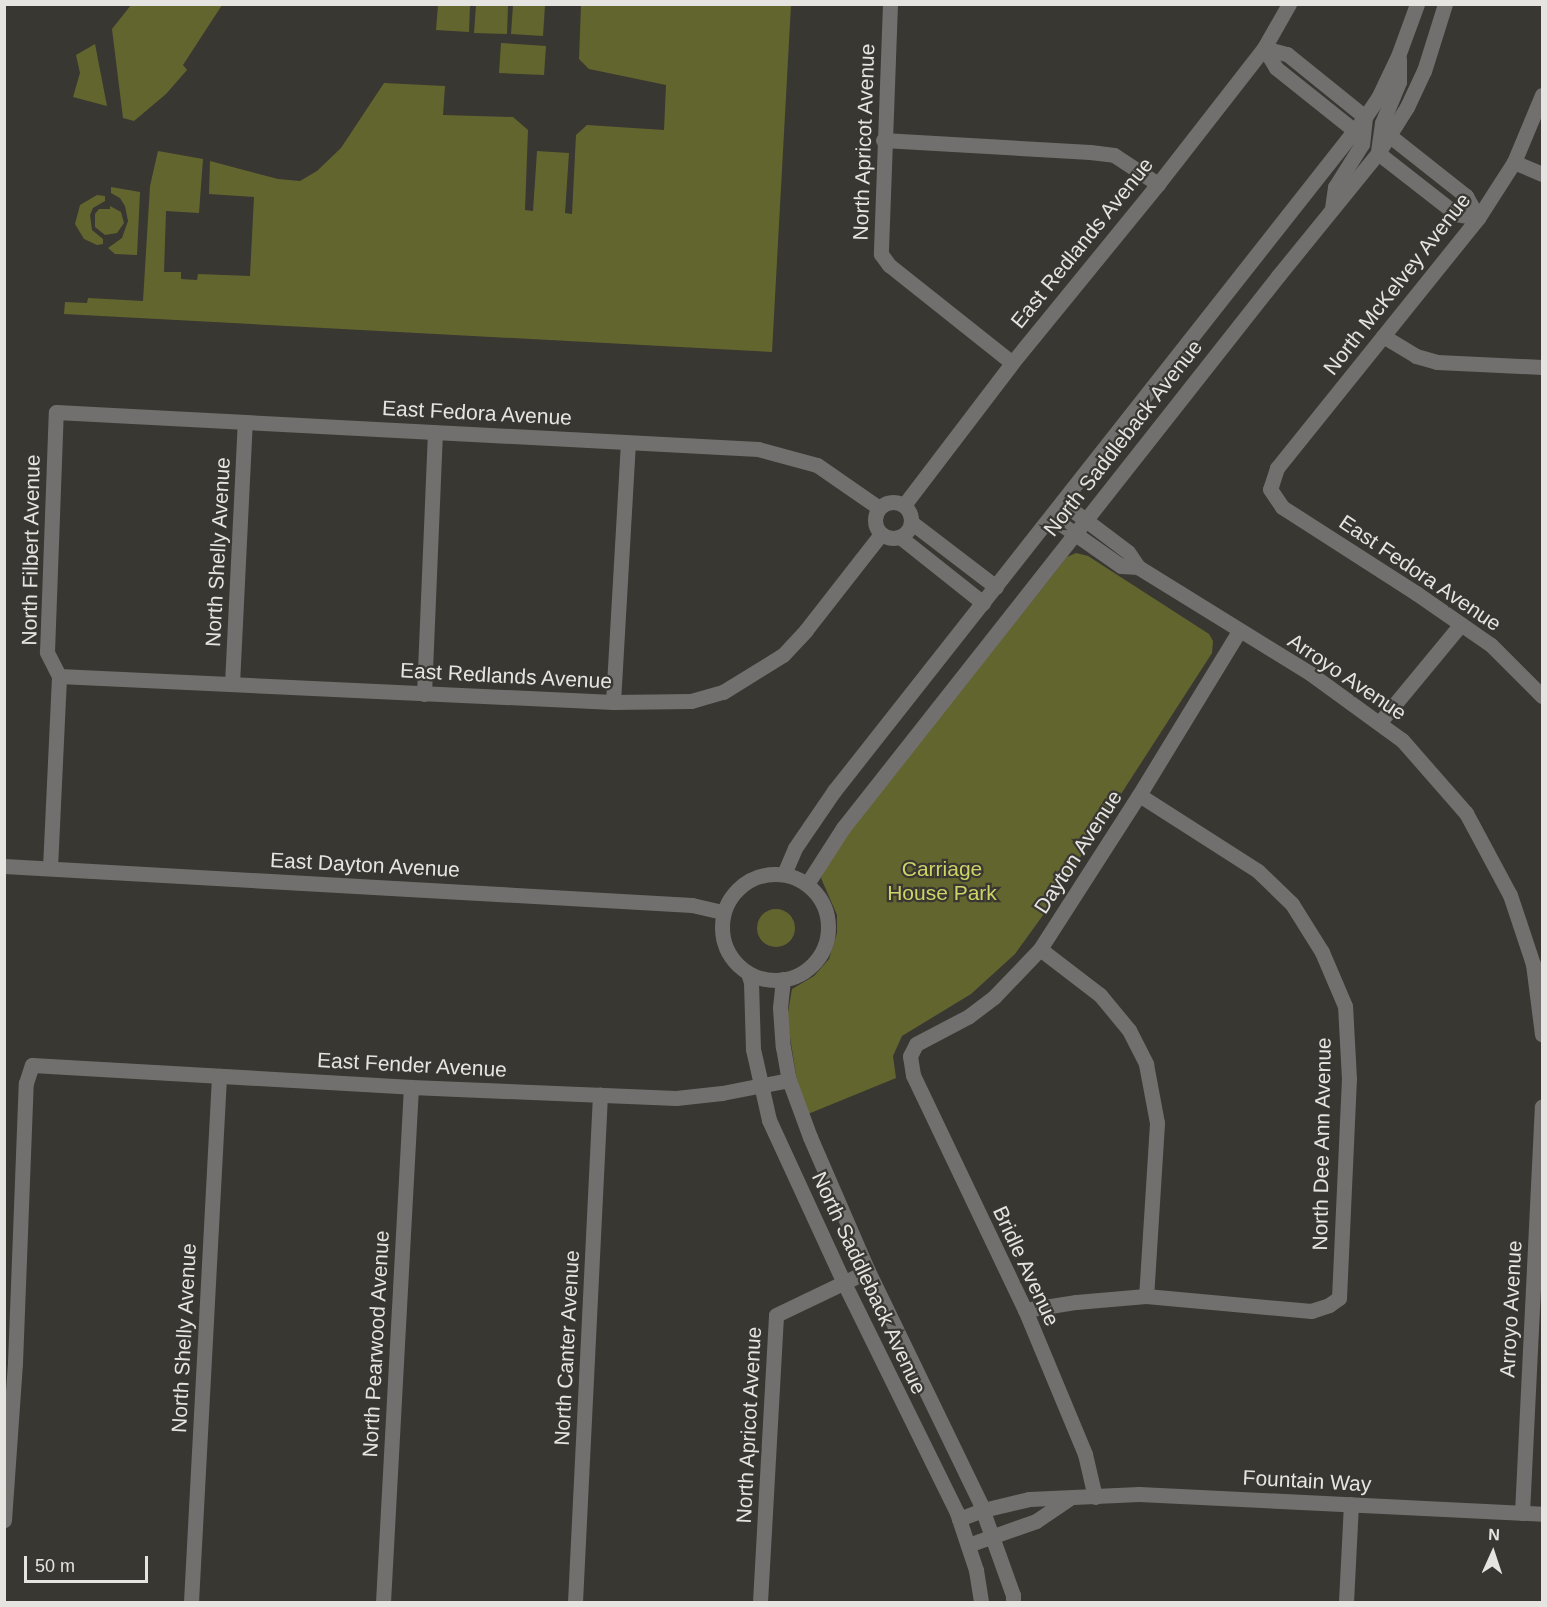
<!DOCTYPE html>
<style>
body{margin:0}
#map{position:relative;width:1547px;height:1607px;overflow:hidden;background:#393732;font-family:Helvetica,sans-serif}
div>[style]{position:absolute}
.green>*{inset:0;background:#63652f}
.round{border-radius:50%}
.minor>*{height:15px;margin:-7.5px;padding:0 7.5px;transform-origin:7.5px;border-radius:7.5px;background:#72706e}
.minor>.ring{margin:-7.5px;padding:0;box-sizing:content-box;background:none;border:15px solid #72706e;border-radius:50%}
span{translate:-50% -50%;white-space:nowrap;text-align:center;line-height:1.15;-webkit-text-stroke:4.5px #393732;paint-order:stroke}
.street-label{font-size:21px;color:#e6e4e1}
.park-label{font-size:21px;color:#cfd367}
.frame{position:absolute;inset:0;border:6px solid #e6e4e1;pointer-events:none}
.north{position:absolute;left:1463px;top:1523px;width:60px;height:60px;-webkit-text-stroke:4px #393732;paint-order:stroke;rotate:3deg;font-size:16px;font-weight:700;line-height:24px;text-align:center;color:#e6e4e1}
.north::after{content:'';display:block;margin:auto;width:21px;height:27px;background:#e6e4e1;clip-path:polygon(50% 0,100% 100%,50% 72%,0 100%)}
.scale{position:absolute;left:24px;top:1556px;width:124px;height:27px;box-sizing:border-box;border:3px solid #e6e4e1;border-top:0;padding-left:8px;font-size:18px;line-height:21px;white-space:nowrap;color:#e6e4e1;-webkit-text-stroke:4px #393732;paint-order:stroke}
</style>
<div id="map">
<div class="green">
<div style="clip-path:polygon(131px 5px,222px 5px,183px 65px,187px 70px,166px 94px,134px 121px,123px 118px,112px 29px)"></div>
<div style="clip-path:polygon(438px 5px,470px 5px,469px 32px,436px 30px)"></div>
<div style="clip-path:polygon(476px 5px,508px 5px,507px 34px,474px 33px)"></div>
<div style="clip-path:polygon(513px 5px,545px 5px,543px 36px,511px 34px)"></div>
<div style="clip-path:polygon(581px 5px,791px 5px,772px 352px,64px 314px,65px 302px,87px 303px,88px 298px,143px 301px,150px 186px,158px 151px,203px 159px,199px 213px,166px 211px,164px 272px,181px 272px,181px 279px,197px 280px,198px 274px,250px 276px,254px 197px,209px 194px,210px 161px,278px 179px,300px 181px,317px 171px,341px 148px,384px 83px,445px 86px,443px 115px,513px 117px,528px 130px,525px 210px,533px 211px,537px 151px,569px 153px,565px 213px,572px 214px,576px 135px,587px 125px,664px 130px,666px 85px,589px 69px,579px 59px)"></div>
<div style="clip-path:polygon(501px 43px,546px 46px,544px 75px,499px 73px)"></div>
<div style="clip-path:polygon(95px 44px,107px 106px,73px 97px,80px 73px,76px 55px)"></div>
<div style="clip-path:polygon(111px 187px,140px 192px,137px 255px,115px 254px,108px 248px,122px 238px,128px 221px,125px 206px,120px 198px,111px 193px)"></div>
<div style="clip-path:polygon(97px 195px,105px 196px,105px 201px,93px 208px,90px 215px,92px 230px,103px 239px,103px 244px,97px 245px,84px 239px,75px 224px,80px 205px)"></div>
<div style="clip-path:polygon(110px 206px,121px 212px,124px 223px,117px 233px,105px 235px,95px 227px,95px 214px,99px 209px,110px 209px)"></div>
<div style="clip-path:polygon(1076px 553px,1088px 556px,1209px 634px,1213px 641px,1212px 653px,1041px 918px,1015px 954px,971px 994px,902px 1036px,893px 1056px,896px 1078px,808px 1114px,797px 1081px,787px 1018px,792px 989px,814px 976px,829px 959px,837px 933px,837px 915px,821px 878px,824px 869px,843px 839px,1067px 557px)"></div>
<div class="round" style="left:757px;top:909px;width:38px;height:38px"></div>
</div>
<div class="minor">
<div style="left:890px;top:4px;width:250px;rotate:92.1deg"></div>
<div style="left:881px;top:254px;width:14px;rotate:54deg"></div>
<div style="left:889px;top:265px;width:157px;rotate:38.5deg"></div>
<div style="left:1264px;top:48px;width:24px;rotate:15deg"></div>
<div style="left:1287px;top:54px;width:100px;rotate:38.9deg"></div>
<div style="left:1365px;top:117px;width:27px;rotate:96deg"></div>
<div style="left:1362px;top:144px;width:51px;rotate:122.1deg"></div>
<div style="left:1335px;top:187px;width:22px;rotate:98deg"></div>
<div style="left:1264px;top:48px;width:23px;rotate:59deg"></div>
<div style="left:1276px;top:68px;width:101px;rotate:38.6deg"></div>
<div style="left:1399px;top:59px;width:23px;rotate:90deg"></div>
<div style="left:1399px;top:82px;width:44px;rotate:112.5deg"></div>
<div style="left:1382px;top:123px;width:30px;rotate:98deg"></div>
<div style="left:1378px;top:153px;width:99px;rotate:38deg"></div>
<div style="left:1456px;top:214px;width:22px;rotate:10deg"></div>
<div style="left:1542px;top:95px;width:73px;rotate:112.7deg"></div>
<div style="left:1514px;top:162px;width:67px;rotate:122.7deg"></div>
<div style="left:1478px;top:218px;width:321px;rotate:128.8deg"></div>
<div style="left:1277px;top:468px;width:22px;rotate:108deg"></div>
<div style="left:1270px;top:489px;width:22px;rotate:56deg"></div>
<div style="left:1282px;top:507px;width:159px;rotate:32.7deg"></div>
<div style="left:1416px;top:593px;width:91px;rotate:34.7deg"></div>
<div style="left:1491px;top:645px;width:72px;rotate:45deg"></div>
<div style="left:1390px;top:136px;width:97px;rotate:38.3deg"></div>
<div style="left:1466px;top:196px;width:25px;rotate:61deg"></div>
<div style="left:883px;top:140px;width:207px;rotate:3.3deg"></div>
<div style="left:1090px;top:152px;width:24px;rotate:7deg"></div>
<div style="left:1114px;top:155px;width:53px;rotate:33.4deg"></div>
<div style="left:1514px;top:162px;width:30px;rotate:23deg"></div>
<div style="left:1383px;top:336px;width:39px;rotate:31deg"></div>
<div style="left:1416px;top:356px;width:22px;rotate:16deg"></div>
<div style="left:1437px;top:362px;width:105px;rotate:2.7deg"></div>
<div class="ring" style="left:875px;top:502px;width:21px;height:21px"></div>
<div style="left:1063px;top:503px;width:81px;rotate:37deg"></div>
<div style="left:1128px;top:552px;width:18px;rotate:56deg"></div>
<div style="left:1138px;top:567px;width:203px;rotate:31.7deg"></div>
<div style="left:1311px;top:674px;width:112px;rotate:36deg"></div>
<div style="left:1402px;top:740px;width:97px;rotate:48.8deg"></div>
<div style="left:1466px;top:813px;width:93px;rotate:61.8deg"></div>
<div style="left:1510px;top:895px;width:73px;rotate:71.6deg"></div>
<div style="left:1533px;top:964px;width:71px;rotate:82.7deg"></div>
<div style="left:904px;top:505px;width:178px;rotate:-52.7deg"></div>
<div style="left:1012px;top:363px;width:231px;rotate:-50.8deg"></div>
<div style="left:1158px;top:184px;width:172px;rotate:-52.1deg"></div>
<div style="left:1264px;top:48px;width:51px;rotate:-60.4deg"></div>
<div style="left:1051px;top:517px;width:85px;rotate:35deg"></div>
<div style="left:1121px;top:566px;width:17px;rotate:3deg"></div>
<div style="left:911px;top:522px;width:107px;rotate:37.4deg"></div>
<div style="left:900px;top:537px;width:106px;rotate:38.5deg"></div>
<div style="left:59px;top:676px;width:555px;rotate:2.69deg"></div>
<div style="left:613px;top:702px;width:78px;rotate:-0.7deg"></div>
<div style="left:691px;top:701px;width:33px;rotate:-16deg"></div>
<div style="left:723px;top:692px;width:70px;rotate:-31.7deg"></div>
<div style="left:783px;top:655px;width:34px;rotate:-47deg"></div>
<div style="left:806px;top:630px;width:122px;rotate:-52deg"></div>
<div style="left:232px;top:684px;width:262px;rotate:-87.2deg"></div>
<div style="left:424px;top:694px;width:262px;rotate:-87.6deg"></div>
<div style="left:613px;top:702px;width:260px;rotate:-86.7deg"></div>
<div style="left:1380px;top:722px;width:127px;rotate:-50.4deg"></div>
<div style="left:4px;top:866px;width:689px;rotate:3.24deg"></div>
<div style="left:692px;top:905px;width:32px;rotate:13deg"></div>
<div style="left:50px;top:868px;width:192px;rotate:-87.3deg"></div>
<div style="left:59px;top:676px;width:27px;rotate:-117deg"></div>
<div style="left:47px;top:652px;width:240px;rotate:-87.9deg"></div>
<div style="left:56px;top:412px;width:703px;rotate:3.02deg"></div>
<div style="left:758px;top:449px;width:61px;rotate:15.2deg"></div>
<div style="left:817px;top:465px;width:75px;rotate:34.7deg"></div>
<div style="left:784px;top:874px;width:28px;rotate:-67deg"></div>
<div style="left:795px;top:848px;width:69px;rotate:-55.6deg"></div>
<div style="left:834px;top:791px;width:858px;rotate:-51.77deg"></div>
<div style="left:1365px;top:117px;width:23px;rotate:-56deg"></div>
<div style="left:1378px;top:98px;width:47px;rotate:-64.5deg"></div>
<div style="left:1398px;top:56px;width:55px;rotate:-69.9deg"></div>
<div class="ring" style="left:722px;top:874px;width:91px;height:91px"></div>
<div style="left:807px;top:884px;width:67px;rotate:-57.3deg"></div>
<div style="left:843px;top:828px;width:703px;rotate:-51.76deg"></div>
<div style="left:1278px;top:276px;width:159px;rotate:-50.9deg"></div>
<div style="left:1378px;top:153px;width:54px;rotate:-57.8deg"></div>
<div style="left:1407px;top:107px;width:40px;rotate:-65deg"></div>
<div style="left:1424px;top:71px;width:70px;rotate:-72.6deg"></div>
<div style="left:1040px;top:949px;width:76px;rotate:37.5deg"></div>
<div style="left:1100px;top:995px;width:45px;rotate:50.4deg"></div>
<div style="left:1129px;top:1030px;width:38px;rotate:63deg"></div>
<div style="left:1146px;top:1064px;width:60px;rotate:79.4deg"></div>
<div style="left:1157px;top:1123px;width:173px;rotate:93.6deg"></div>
<div style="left:748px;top:973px;width:9px;rotate:72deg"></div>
<div style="left:751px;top:982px;width:67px;rotate:88.3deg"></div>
<div style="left:753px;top:1049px;width:73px;rotate:77.3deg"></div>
<div style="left:769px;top:1120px;width:179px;rotate:65.3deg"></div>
<div style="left:844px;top:1283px;width:256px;rotate:63.8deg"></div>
<div style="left:957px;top:1513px;width:60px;rotate:71.6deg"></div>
<div style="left:976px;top:1570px;width:32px;rotate:81deg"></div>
<div style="left:783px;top:979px;width:29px;rotate:96deg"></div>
<div style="left:780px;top:1008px;width:39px;rotate:86deg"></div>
<div style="left:783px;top:1047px;width:34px;rotate:80deg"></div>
<div style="left:789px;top:1080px;width:61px;rotate:69.8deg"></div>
<div style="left:810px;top:1137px;width:146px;rotate:66.6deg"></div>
<div style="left:868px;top:1271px;width:258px;rotate:64.2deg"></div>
<div style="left:980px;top:1503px;width:98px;rotate:70.3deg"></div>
<div style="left:1013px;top:1595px;width:7px;rotate:90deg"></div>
<div style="left:1025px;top:1310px;width:52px;rotate:-8.9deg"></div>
<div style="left:1076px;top:1302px;width:70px;rotate:-4.9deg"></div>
<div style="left:1146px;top:1296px;width:166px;rotate:5.2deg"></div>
<div style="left:1311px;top:1311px;width:19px;rotate:-18deg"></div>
<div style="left:1329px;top:1305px;width:12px;rotate:-35deg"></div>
<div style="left:1339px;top:1298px;width:219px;rotate:-87.4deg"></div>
<div style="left:1349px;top:1079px;width:73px;rotate:-93.1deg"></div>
<div style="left:1345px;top:1006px;width:59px;rotate:-113.1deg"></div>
<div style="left:1322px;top:952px;width:57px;rotate:-122deg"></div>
<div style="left:1292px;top:904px;width:47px;rotate:-135.9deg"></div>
<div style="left:1258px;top:871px;width:141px;rotate:-147.4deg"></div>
<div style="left:1095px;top:1497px;width:44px;rotate:-103.1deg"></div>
<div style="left:1085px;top:1454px;width:156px;rotate:-112.6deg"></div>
<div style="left:1025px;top:1310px;width:260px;rotate:-115.5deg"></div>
<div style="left:913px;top:1075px;width:19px;rotate:-99deg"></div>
<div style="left:910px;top:1056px;width:13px;rotate:-63deg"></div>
<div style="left:916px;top:1044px;width:60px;rotate:-27.8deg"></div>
<div style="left:969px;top:1016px;width:31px;rotate:-37deg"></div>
<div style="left:994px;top:997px;width:66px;rotate:-46.2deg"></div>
<div style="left:1040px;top:949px;width:183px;rotate:-57.3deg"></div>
<div style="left:1139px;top:795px;width:192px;rotate:-58.6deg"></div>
<div style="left:1522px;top:1513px;width:407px;rotate:-87.2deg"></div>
<div style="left:959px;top:1519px;width:26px;rotate:-21deg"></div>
<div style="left:983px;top:1510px;width:47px;rotate:-13.4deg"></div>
<div style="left:1029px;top:1499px;width:110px;rotate:-2.6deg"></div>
<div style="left:1139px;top:1494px;width:403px;rotate:2.8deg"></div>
<div style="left:4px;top:1520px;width:157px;rotate:-86deg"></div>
<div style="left:15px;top:1363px;width:280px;rotate:-87.8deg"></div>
<div style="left:26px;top:1083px;width:19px;rotate:-72deg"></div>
<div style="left:32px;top:1065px;width:380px;rotate:3.3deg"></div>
<div style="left:411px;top:1087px;width:265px;rotate:2.4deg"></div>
<div style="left:676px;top:1098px;width:46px;rotate:-6.2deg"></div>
<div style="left:722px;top:1093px;width:68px;rotate:-11deg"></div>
<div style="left:968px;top:1545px;width:72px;rotate:-19.4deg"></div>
<div style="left:1036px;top:1521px;width:40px;rotate:-34deg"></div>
<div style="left:191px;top:1602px;width:527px;rotate:-86.95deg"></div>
<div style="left:383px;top:1602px;width:516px;rotate:-86.89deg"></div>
<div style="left:575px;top:1602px;width:508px;rotate:-87.18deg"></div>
<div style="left:760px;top:1602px;width:287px;rotate:-86.8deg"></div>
<div style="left:776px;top:1315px;width:102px;rotate:-25.6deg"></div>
<div style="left:1346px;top:1602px;width:98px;rotate:-87.1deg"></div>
</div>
<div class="street-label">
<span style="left:864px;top:142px;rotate:-88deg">North Apricot Avenue</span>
<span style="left:1082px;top:243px;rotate:-51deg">East Redlands Avenue</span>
<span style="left:1397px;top:284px;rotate:-52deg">North McKelvey Avenue</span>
<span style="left:477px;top:413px;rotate:3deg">East Fedora Avenue</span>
<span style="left:1123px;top:438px;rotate:-52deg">North Saddleback Avenue</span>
<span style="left:31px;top:550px;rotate:-89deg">North Filbert Avenue</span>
<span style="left:218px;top:552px;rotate:-87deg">North Shelly Avenue</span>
<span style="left:1420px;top:573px;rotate:34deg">East Fedora Avenue</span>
<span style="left:506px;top:676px;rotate:3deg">East Redlands Avenue</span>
<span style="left:1347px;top:677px;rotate:34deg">Arroyo Avenue</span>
<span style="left:1078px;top:852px;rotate:-57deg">Dayton Avenue</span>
<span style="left:365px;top:865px;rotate:3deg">East Dayton Avenue</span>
<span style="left:412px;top:1065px;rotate:3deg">East Fender Avenue</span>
<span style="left:1322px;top:1144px;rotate:-89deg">North Dee Ann Avenue</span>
<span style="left:1026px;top:1266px;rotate:65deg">Bridle Avenue</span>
<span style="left:869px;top:1283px;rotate:65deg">North Saddleback Avenue</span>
<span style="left:1511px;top:1309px;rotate:-87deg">Arroyo Avenue</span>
<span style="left:184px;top:1338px;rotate:-87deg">North Shelly Avenue</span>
<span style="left:376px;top:1344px;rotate:-87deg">North Pearwood Avenue</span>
<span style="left:567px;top:1348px;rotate:-87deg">North Canter Avenue</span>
<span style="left:749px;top:1425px;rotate:-87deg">North Apricot Avenue</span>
<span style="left:1307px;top:1481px;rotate:3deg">Fountain Way</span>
</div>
<div class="park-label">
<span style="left:942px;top:881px">Carriage<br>House Park</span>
</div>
<div class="frame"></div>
<div class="north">N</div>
<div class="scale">50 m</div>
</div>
